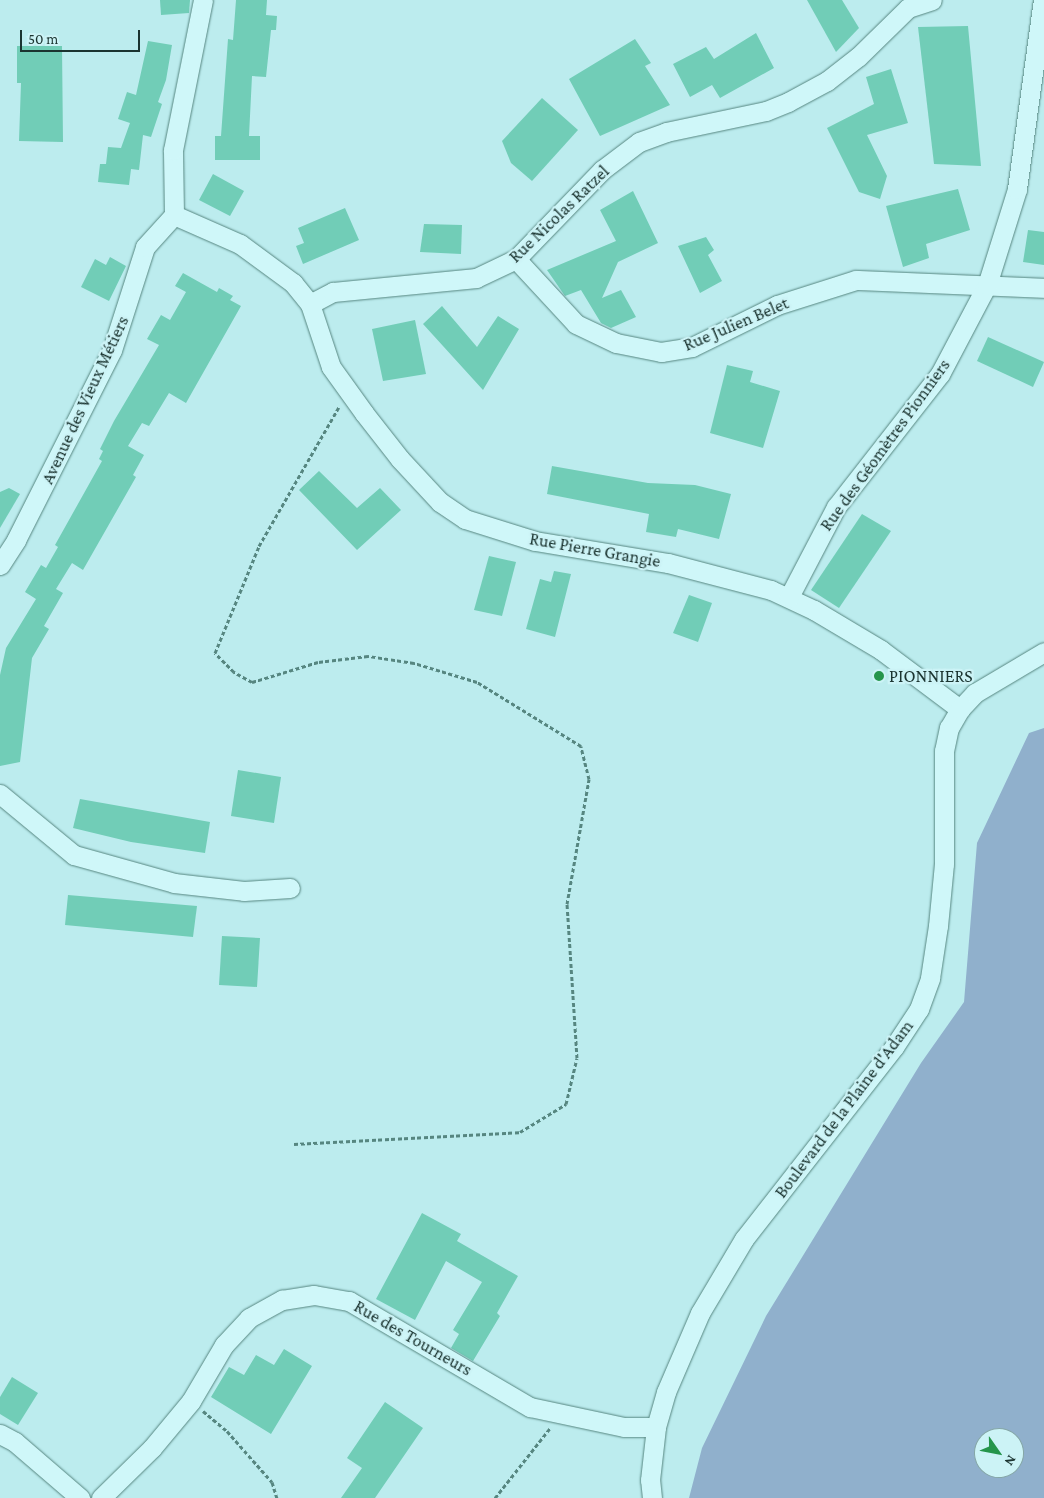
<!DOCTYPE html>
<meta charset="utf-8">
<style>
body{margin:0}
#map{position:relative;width:1044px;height:1498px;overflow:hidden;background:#bcecee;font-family:"Crimson Pro",serif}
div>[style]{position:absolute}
.green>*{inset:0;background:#90b0cc}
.building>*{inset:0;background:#71cdb7}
.path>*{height:3px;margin-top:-1.5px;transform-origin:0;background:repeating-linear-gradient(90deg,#568680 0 4px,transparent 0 6.5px)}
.roads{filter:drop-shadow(0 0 1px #568680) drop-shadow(0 0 1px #568680)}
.minor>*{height:19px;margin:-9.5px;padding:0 9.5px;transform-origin:9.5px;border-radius:9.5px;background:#cff7f9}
.dots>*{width:14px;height:14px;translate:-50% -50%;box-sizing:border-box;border:2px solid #ccf3f6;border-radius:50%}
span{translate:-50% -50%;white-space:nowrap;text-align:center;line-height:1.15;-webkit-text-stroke:4.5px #ccf3f6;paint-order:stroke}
.street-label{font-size:18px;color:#1b3430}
.poi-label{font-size:18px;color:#1b3430}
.left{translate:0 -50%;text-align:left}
.north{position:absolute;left:974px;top:1428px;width:50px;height:50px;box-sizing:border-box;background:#ccf3f6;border:1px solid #85a7a7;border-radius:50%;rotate:123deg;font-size:14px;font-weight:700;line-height:20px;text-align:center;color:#1b3430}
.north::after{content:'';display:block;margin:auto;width:18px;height:22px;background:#25954b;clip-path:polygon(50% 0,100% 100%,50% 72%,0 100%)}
.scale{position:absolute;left:20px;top:30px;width:120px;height:22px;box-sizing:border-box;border:2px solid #1b3430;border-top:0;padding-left:6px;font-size:15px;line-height:18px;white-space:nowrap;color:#1b3430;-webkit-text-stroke:4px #ccf3f6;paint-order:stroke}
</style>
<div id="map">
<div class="green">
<div style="clip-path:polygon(evenodd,1044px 728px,1044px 1498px,689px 1498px,702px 1448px,766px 1316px,921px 1063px,964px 1002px,977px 843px,1029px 733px,1044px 728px,984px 1438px,1014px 1438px,1014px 1468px,984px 1468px,984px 1438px)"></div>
</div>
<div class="building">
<div style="clip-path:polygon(160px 0,190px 0,189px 13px,161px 15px)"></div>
<div style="clip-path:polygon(236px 0,267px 0,266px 15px,277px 16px,276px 30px,271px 30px,266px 77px,252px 76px,249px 136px,260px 136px,260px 160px,215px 160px,215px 136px,221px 136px,228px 39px,233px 40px)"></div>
<div style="clip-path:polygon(807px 0,842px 0,859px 28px,836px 52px)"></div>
<div style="clip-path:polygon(968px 26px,981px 166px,934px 164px,918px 27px)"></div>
<div style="clip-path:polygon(756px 33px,774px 68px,720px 98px,712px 85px,690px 97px,673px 64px,706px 47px,714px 59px)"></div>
<div style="clip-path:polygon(635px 39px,651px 63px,645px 66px,670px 105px,600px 136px,569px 79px)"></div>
<div style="clip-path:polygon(148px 41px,172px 45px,166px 80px,158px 102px,162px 104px,151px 137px,143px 135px,139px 170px,131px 169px,129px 185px,98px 182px,100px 164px,106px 164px,108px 147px,121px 148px,130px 123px,118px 119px,127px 92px,136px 95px)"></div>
<div style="clip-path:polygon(17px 46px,62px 46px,63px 142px,19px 141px,21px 83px,17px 83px)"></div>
<div style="clip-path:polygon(891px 69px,908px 123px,867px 135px,887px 176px,880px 199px,859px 192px,827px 128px,874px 104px,866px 77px)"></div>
<div style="clip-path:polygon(542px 98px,578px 130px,532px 181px,511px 163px,502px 141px)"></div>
<div style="clip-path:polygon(213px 174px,244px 191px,230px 216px,199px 200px)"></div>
<div style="clip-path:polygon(958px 189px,970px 230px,926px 244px,929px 258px,903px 267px,886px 206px)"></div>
<div style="clip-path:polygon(633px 191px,658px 243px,618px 262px,602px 298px,621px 290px,636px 317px,611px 328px,601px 323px,581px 290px,565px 296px,547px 270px,616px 241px,600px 210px)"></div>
<div style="clip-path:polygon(345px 208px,359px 240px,303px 264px,296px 246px,304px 243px,298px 228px)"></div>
<div style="clip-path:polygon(424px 224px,462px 225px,461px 254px,420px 252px)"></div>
<div style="clip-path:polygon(1028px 230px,1044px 232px,1044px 265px,1023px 262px)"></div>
<div style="clip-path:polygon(706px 237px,714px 250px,708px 255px,722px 281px,700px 293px,678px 246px)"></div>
<div style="clip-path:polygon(110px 257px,126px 266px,109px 301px,81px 287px,95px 259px,106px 265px)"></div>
<div style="clip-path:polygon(183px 273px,217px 292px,219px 288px,233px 296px,230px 300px,241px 306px,186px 403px,169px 393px,149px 426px,142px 423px,128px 446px,144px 455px,133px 475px,136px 477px,83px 570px,72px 563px,56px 589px,63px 593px,44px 626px,49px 629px,32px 658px,20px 762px,0 766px,0 675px,6px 648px,36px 599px,25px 592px,41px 565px,46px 568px,58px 547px,55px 545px,102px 461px,99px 459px,103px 451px,100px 449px,114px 421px,159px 345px,147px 339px,161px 315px,170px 320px,186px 292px,175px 286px)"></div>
<div style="clip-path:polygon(442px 306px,477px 347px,498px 316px,519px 329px,483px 390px,423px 324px)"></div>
<div style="clip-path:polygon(415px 320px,426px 374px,383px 381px,372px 329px)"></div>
<div style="clip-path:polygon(988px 337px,1044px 362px,1033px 387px,977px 361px)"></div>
<div style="clip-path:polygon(727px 365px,753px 371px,750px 382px,780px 391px,763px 448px,710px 433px)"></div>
<div style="clip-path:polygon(552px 466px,648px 483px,695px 485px,731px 494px,719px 539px,678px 529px,676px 537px,646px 532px,649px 514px,547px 494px)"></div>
<div style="clip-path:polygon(319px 471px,357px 508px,380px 488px,401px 510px,357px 550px,299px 490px)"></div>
<div style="clip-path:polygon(9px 488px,20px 494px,0 528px,0 492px)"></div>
<div style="clip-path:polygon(862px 514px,891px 531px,839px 608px,811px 590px)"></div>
<div style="clip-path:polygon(489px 556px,516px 562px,502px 616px,474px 610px)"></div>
<div style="clip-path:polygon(554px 571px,571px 574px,555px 637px,526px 629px,540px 579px,551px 582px)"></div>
<div style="clip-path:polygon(689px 595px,712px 603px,698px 642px,673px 633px)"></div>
<div style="clip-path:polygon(238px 770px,281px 777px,274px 823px,231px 816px)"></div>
<div style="clip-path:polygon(80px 799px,210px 822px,205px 853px,131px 842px,73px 828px)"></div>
<div style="clip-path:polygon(68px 895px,197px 906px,193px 937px,65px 925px)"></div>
<div style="clip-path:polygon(222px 936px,260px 938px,257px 987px,219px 985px)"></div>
<div style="clip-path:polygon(422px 1213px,461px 1234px,457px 1241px,518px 1276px,497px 1313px,500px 1316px,473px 1361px,451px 1348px,459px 1334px,453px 1330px,482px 1282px,446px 1261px,415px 1320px,376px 1299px)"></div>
<div style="clip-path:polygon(284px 1349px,312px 1366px,271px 1434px,211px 1397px,229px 1367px,244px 1375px,256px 1355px,274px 1365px)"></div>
<div style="clip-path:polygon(12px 1377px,38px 1393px,18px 1425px,0 1414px,0 1397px)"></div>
<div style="clip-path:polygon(385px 1402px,423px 1428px,375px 1498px,341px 1498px,362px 1468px,347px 1458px)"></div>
</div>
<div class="path">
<div style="left:294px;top:1144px;width:226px;rotate:-3deg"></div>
<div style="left:520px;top:1132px;width:54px;rotate:-31.3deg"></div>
<div style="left:566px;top:1104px;width:47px;rotate:-76.6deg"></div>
<div style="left:577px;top:1058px;width:154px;rotate:-93.7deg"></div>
<div style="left:567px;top:904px;width:127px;rotate:-80deg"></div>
<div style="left:589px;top:779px;width:34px;rotate:-104deg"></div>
<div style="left:581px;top:746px;width:122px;rotate:-148.4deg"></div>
<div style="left:477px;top:682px;width:66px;rotate:-163.2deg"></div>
<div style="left:414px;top:663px;width:47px;rotate:-171.3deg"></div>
<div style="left:368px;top:656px;width:50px;rotate:173.2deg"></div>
<div style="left:318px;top:662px;width:69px;rotate:163.1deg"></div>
<div style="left:252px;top:682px;width:21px;rotate:-151deg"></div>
<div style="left:234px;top:672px;width:27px;rotate:-135deg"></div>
<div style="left:215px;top:653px;width:116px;rotate:-67.6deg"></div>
<div style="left:259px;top:546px;width:160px;rotate:-60.1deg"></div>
<div style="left:203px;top:1411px;width:31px;rotate:40deg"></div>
<div style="left:227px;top:1431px;width:68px;rotate:48.6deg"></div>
<div style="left:272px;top:1482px;width:17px;rotate:73deg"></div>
<div style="left:495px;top:1498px;width:89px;rotate:-51.8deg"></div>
</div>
<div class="roads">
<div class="minor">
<div style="left:174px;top:215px;width:72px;rotate:23.7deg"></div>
<div style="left:240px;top:244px;width:66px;rotate:36.3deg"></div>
<div style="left:293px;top:283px;width:27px;rotate:51deg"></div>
<div style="left:310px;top:304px;width:26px;rotate:-28deg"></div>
<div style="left:333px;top:292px;width:144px;rotate:-5.6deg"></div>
<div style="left:476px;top:278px;width:44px;rotate:-25.4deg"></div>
<div style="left:516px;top:259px;width:124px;rotate:-46deg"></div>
<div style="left:602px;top:170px;width:46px;rotate:-37.1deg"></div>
<div style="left:639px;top:142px;width:29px;rotate:-20deg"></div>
<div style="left:666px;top:132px;width:102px;rotate:-11.9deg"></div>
<div style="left:766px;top:111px;width:24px;rotate:-22deg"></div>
<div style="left:788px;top:102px;width:44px;rotate:-28.3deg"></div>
<div style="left:827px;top:81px;width:39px;rotate:-38deg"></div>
<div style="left:858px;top:57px;width:70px;rotate:-44.4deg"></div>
<div style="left:908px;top:8px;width:25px;rotate:-18deg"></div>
<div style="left:516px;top:259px;width:88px;rotate:47.3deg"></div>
<div style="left:576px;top:324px;width:44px;rotate:25.4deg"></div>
<div style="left:616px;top:343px;width:46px;rotate:11.3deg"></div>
<div style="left:661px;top:352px;width:31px;rotate:-9deg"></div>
<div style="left:692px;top:347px;width:95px;rotate:-26.3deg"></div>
<div style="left:777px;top:305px;width:83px;rotate:-17.6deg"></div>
<div style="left:856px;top:280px;width:188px;rotate:2.4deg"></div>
<div style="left:310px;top:304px;width:66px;rotate:71.6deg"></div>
<div style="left:331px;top:367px;width:57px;rotate:54.3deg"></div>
<div style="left:364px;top:413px;width:58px;rotate:52deg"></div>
<div style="left:400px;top:459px;width:59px;rotate:47.1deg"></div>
<div style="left:440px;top:502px;width:30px;rotate:34deg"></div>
<div style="left:465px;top:519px;width:73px;rotate:17.4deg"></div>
<div style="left:535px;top:541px;width:135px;rotate:9.4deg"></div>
<div style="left:668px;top:563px;width:106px;rotate:14.7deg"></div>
<div style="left:771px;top:590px;width:47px;rotate:24.9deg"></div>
<div style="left:814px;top:610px;width:78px;rotate:30.8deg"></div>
<div style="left:881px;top:650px;width:99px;rotate:36.8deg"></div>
<div style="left:0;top:565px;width:30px;rotate:-57deg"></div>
<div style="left:16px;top:540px;width:213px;rotate:-63.2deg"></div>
<div style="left:112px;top:350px;width:108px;rotate:-72.2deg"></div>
<div style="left:145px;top:247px;width:43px;rotate:-47.8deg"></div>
<div style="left:174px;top:215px;width:65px;rotate:-90.9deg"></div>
<div style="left:173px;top:150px;width:153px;rotate:-78.7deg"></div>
<div style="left:789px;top:597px;width:102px;rotate:-62.4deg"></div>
<div style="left:836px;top:507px;width:169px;rotate:-52deg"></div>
<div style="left:940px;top:374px;width:101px;rotate:-62.2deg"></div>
<div style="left:987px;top:285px;width:101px;rotate:-72.6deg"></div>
<div style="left:1017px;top:189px;width:191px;rotate:-82.2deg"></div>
<div style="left:0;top:794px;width:96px;rotate:39.5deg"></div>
<div style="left:74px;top:855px;width:104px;rotate:15.6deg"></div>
<div style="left:174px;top:883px;width:70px;rotate:6.5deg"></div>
<div style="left:244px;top:891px;width:46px;rotate:-3.7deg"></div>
<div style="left:0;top:1434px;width:17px;rotate:28deg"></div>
<div style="left:15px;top:1442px;width:86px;rotate:40.7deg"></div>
<div style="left:101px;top:1498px;width:71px;rotate:-44.4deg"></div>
<div style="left:152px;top:1448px;width:61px;rotate:-50.3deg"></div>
<div style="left:191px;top:1401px;width:65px;rotate:-59.5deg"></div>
<div style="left:224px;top:1345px;width:37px;rotate:-47deg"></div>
<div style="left:249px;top:1318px;width:38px;rotate:-29deg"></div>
<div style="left:282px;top:1300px;width:32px;rotate:-9deg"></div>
<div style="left:314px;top:1295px;width:36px;rotate:10deg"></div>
<div style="left:349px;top:1301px;width:210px;rotate:30.4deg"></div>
<div style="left:530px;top:1407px;width:96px;rotate:12deg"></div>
<div style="left:624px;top:1427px;width:32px"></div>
<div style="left:652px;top:1498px;width:18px;rotate:-96deg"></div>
<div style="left:650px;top:1480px;width:53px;rotate:-83.5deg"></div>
<div style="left:656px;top:1427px;width:36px;rotate:-74deg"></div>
<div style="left:666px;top:1392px;width:86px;rotate:-66.7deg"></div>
<div style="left:700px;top:1313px;width:86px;rotate:-59.3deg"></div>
<div style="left:744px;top:1239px;width:244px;rotate:-52deg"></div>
<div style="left:894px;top:1047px;width:45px;rotate:-56.7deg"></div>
<div style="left:919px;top:1009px;width:33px;rotate:-70deg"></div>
<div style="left:930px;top:978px;width:53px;rotate:-81.3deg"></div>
<div style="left:938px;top:926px;width:62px;rotate:-84.5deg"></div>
<div style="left:944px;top:864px;width:113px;rotate:-90deg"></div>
<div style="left:944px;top:751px;width:24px;rotate:-78deg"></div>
<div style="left:949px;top:728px;width:22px;rotate:-60deg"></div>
<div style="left:960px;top:709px;width:22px;rotate:-47deg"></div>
<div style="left:975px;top:693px;width:80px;rotate:-30.7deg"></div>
</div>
</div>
<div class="dots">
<div style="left:879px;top:676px;background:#25954b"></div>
</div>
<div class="street-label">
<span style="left:559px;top:214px;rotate:-44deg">Rue Nicolas Ratzel</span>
<span style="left:736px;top:324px;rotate:-23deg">Rue Julien Belet</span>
<span style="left:85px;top:400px;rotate:-65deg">Avenue des Vieux Métiers</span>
<span style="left:885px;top:445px;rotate:-54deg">Rue des Géomètres Pionniers</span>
<span style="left:595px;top:550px;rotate:10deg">Rue Pierre Grangie</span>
<span style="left:844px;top:1109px;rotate:-53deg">Boulevard de la Plaine d'Adam</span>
<span style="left:413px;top:1338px;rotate:30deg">Rue des Tourneurs</span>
</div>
<div class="poi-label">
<span class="left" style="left:889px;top:676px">PIONNIERS</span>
</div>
<div class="north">N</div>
<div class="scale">50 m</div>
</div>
